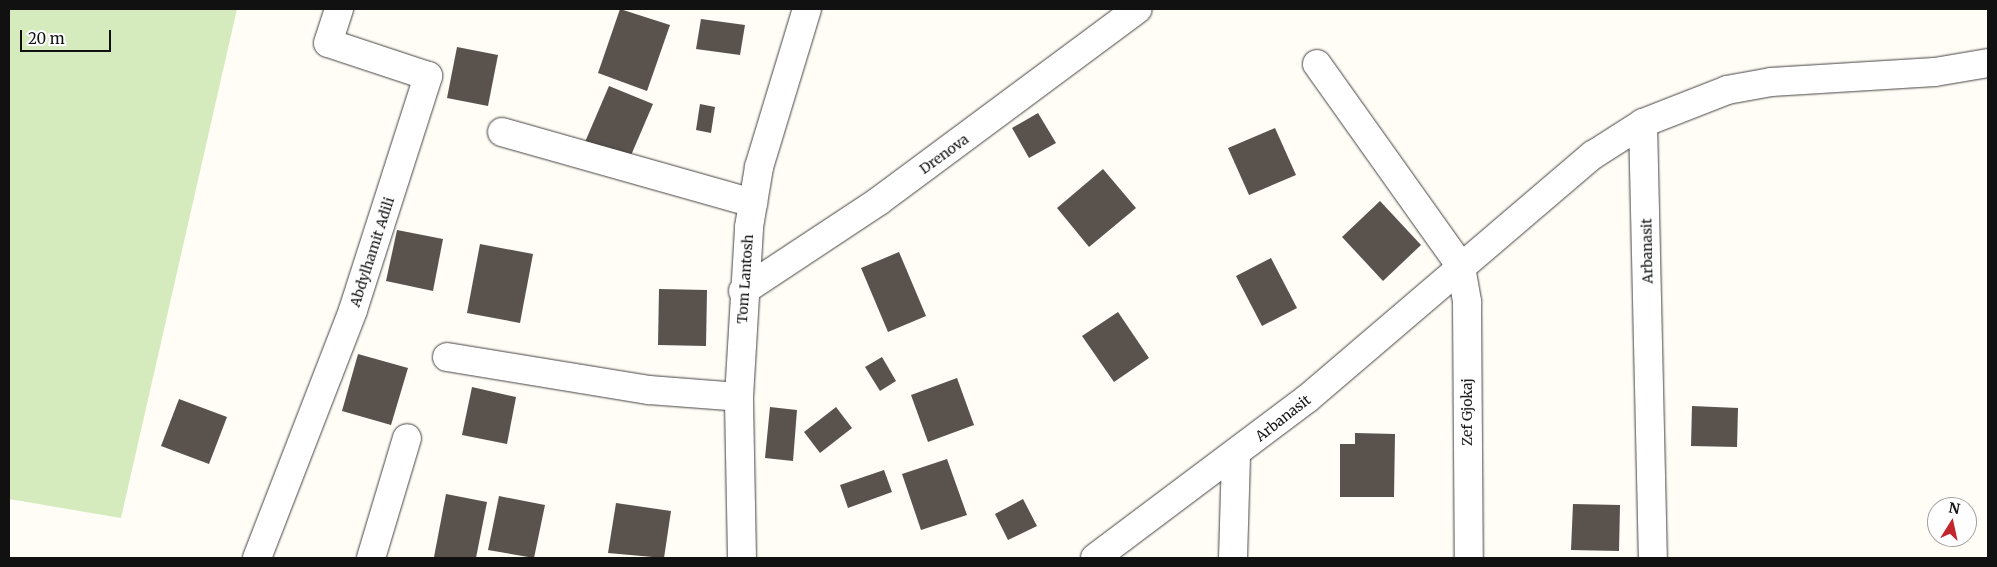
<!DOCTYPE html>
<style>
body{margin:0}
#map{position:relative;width:1997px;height:567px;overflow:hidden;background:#fffdf5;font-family:Merriweather,serif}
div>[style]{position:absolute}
.green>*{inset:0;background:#d5ebbd}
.building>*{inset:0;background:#5a524d}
.roads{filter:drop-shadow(0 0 1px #444) drop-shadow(0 0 1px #444)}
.minor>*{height:28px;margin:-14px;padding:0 14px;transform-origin:14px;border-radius:14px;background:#fff}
span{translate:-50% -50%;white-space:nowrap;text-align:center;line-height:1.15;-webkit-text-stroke:5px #fff;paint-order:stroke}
.street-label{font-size:14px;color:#111}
.frame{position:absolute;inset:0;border:10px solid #111;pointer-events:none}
.north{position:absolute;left:1927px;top:497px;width:50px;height:50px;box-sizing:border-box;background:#fff;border:1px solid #a0a0a0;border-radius:50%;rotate:10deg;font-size:14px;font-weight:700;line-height:20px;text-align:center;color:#111}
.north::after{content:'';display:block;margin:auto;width:18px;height:22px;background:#c4262e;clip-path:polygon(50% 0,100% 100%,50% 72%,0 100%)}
.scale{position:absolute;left:20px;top:30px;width:91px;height:22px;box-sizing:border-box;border:2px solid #111;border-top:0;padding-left:6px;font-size:15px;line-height:18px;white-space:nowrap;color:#111;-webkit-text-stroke:4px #fff;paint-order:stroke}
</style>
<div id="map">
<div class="green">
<div style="clip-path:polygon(9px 9px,237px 9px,121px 518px,9px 499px)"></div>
</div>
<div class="building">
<div style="clip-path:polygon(620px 9px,670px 25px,647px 91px,598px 73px)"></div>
<div style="clip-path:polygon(701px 19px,745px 25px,740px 55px,696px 49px)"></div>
<div style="clip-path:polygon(457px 47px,498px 55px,488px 106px,447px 98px)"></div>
<div style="clip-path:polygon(609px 86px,653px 104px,629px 160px,585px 142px)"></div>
<div style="clip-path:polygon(700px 104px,715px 107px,711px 133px,696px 130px)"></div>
<div style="clip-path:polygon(1038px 113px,1056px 143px,1029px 158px,1012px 128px)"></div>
<div style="clip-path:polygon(1275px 128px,1296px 175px,1249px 195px,1228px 148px)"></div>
<div style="clip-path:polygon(1103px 169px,1136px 208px,1089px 247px,1057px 208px)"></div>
<div style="clip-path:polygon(1380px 201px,1421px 245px,1383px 281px,1342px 237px)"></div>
<div style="clip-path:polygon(397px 230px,443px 239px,433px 291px,386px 281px)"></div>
<div style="clip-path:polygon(480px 244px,533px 254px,520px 323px,467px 313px)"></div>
<div style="clip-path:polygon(899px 252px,926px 316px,888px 332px,861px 268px)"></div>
<div style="clip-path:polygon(1271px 258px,1297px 308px,1262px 326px,1236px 276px)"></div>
<div style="clip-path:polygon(659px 289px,707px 290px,706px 346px,658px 345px)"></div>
<div style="clip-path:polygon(1118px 312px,1149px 358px,1114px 382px,1082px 336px)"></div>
<div style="clip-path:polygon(358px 354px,408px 368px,391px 425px,342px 411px)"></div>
<div style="clip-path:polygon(882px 357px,896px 381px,880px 391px,865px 367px)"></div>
<div style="clip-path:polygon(957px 378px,974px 425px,928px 442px,911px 395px)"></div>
<div style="clip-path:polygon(472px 387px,516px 397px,507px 444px,462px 435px)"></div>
<div style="clip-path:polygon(179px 399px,227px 417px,209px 464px,161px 446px)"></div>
<div style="clip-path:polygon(1692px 406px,1738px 408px,1737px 447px,1691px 446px)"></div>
<div style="clip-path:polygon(770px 407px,797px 410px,793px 461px,765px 458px)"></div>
<div style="clip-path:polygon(836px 407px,852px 428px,820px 453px,804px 432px)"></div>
<div style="clip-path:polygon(1355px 433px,1395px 434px,1394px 497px,1340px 497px,1340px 444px,1355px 444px)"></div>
<div style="clip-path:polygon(947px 459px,967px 515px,921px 530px,902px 474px)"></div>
<div style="clip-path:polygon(884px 470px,892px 492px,848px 508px,840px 485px)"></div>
<div style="clip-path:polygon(446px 494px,487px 502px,476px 558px,434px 557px)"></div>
<div style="clip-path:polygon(499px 496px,545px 505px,534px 558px,488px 550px)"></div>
<div style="clip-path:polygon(1023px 499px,1037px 526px,1008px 540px,995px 514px)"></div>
<div style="clip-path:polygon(616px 503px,671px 511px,664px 558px,608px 553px)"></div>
<div style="clip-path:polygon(1573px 504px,1620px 505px,1619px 551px,1571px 550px)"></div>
</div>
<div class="roads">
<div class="minor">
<div style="left:1317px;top:64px;width:249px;rotate:54.6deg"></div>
<div style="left:1461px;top:267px;width:36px;rotate:80deg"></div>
<div style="left:1467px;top:302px;width:256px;rotate:89.6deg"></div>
<div style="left:1643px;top:123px;width:435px;rotate:88.7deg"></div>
<div style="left:502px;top:132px;width:261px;rotate:15.8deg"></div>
<div style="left:743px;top:291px;width:163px;rotate:-33.5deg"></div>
<div style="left:879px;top:201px;width:322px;rotate:-36.6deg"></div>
<div style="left:447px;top:357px;width:205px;rotate:9.3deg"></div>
<div style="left:649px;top:390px;width:90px;rotate:4.4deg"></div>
<div style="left:257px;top:558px;width:266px;rotate:-68.8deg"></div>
<div style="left:353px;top:310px;width:246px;rotate:-72.2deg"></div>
<div style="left:428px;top:76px;width:105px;rotate:-161.7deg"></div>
<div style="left:328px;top:43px;width:36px;rotate:-72deg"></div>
<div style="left:371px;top:558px;width:125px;rotate:-73.3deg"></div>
<div style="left:742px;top:558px;width:161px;rotate:-91.1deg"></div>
<div style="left:739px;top:397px;width:170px;rotate:-86.6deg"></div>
<div style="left:749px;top:227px;width:61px;rotate:-80.5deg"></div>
<div style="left:759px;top:167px;width:165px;rotate:-73.1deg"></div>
<div style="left:1095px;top:558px;width:266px;rotate:-36.9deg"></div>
<div style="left:1308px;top:398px;width:375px;rotate:-40.5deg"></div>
<div style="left:1593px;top:155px;width:59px;rotate:-32.6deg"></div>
<div style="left:1643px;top:123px;width:90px;rotate:-21.4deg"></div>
<div style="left:1727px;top:90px;width:45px;rotate:-10.3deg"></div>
<div style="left:1771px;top:82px;width:164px;rotate:-3.5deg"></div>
<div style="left:1935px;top:72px;width:54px;rotate:-9.6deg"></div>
<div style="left:1233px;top:558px;width:103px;rotate:-88.3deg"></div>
</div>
</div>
<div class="street-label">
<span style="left:944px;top:154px;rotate:-36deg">Drenova</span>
<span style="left:1647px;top:251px;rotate:-91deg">Arbanasit</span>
<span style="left:372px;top:252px;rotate:-72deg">Abdylhamit Adili</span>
<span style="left:745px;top:279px;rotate:-86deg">Tom Lantosh</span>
<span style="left:1467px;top:412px;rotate:-90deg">Zef Gjokaj</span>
<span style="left:1283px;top:418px;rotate:-38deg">Arbanasit</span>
</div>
<div class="frame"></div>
<div class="north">N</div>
<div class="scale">20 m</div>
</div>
